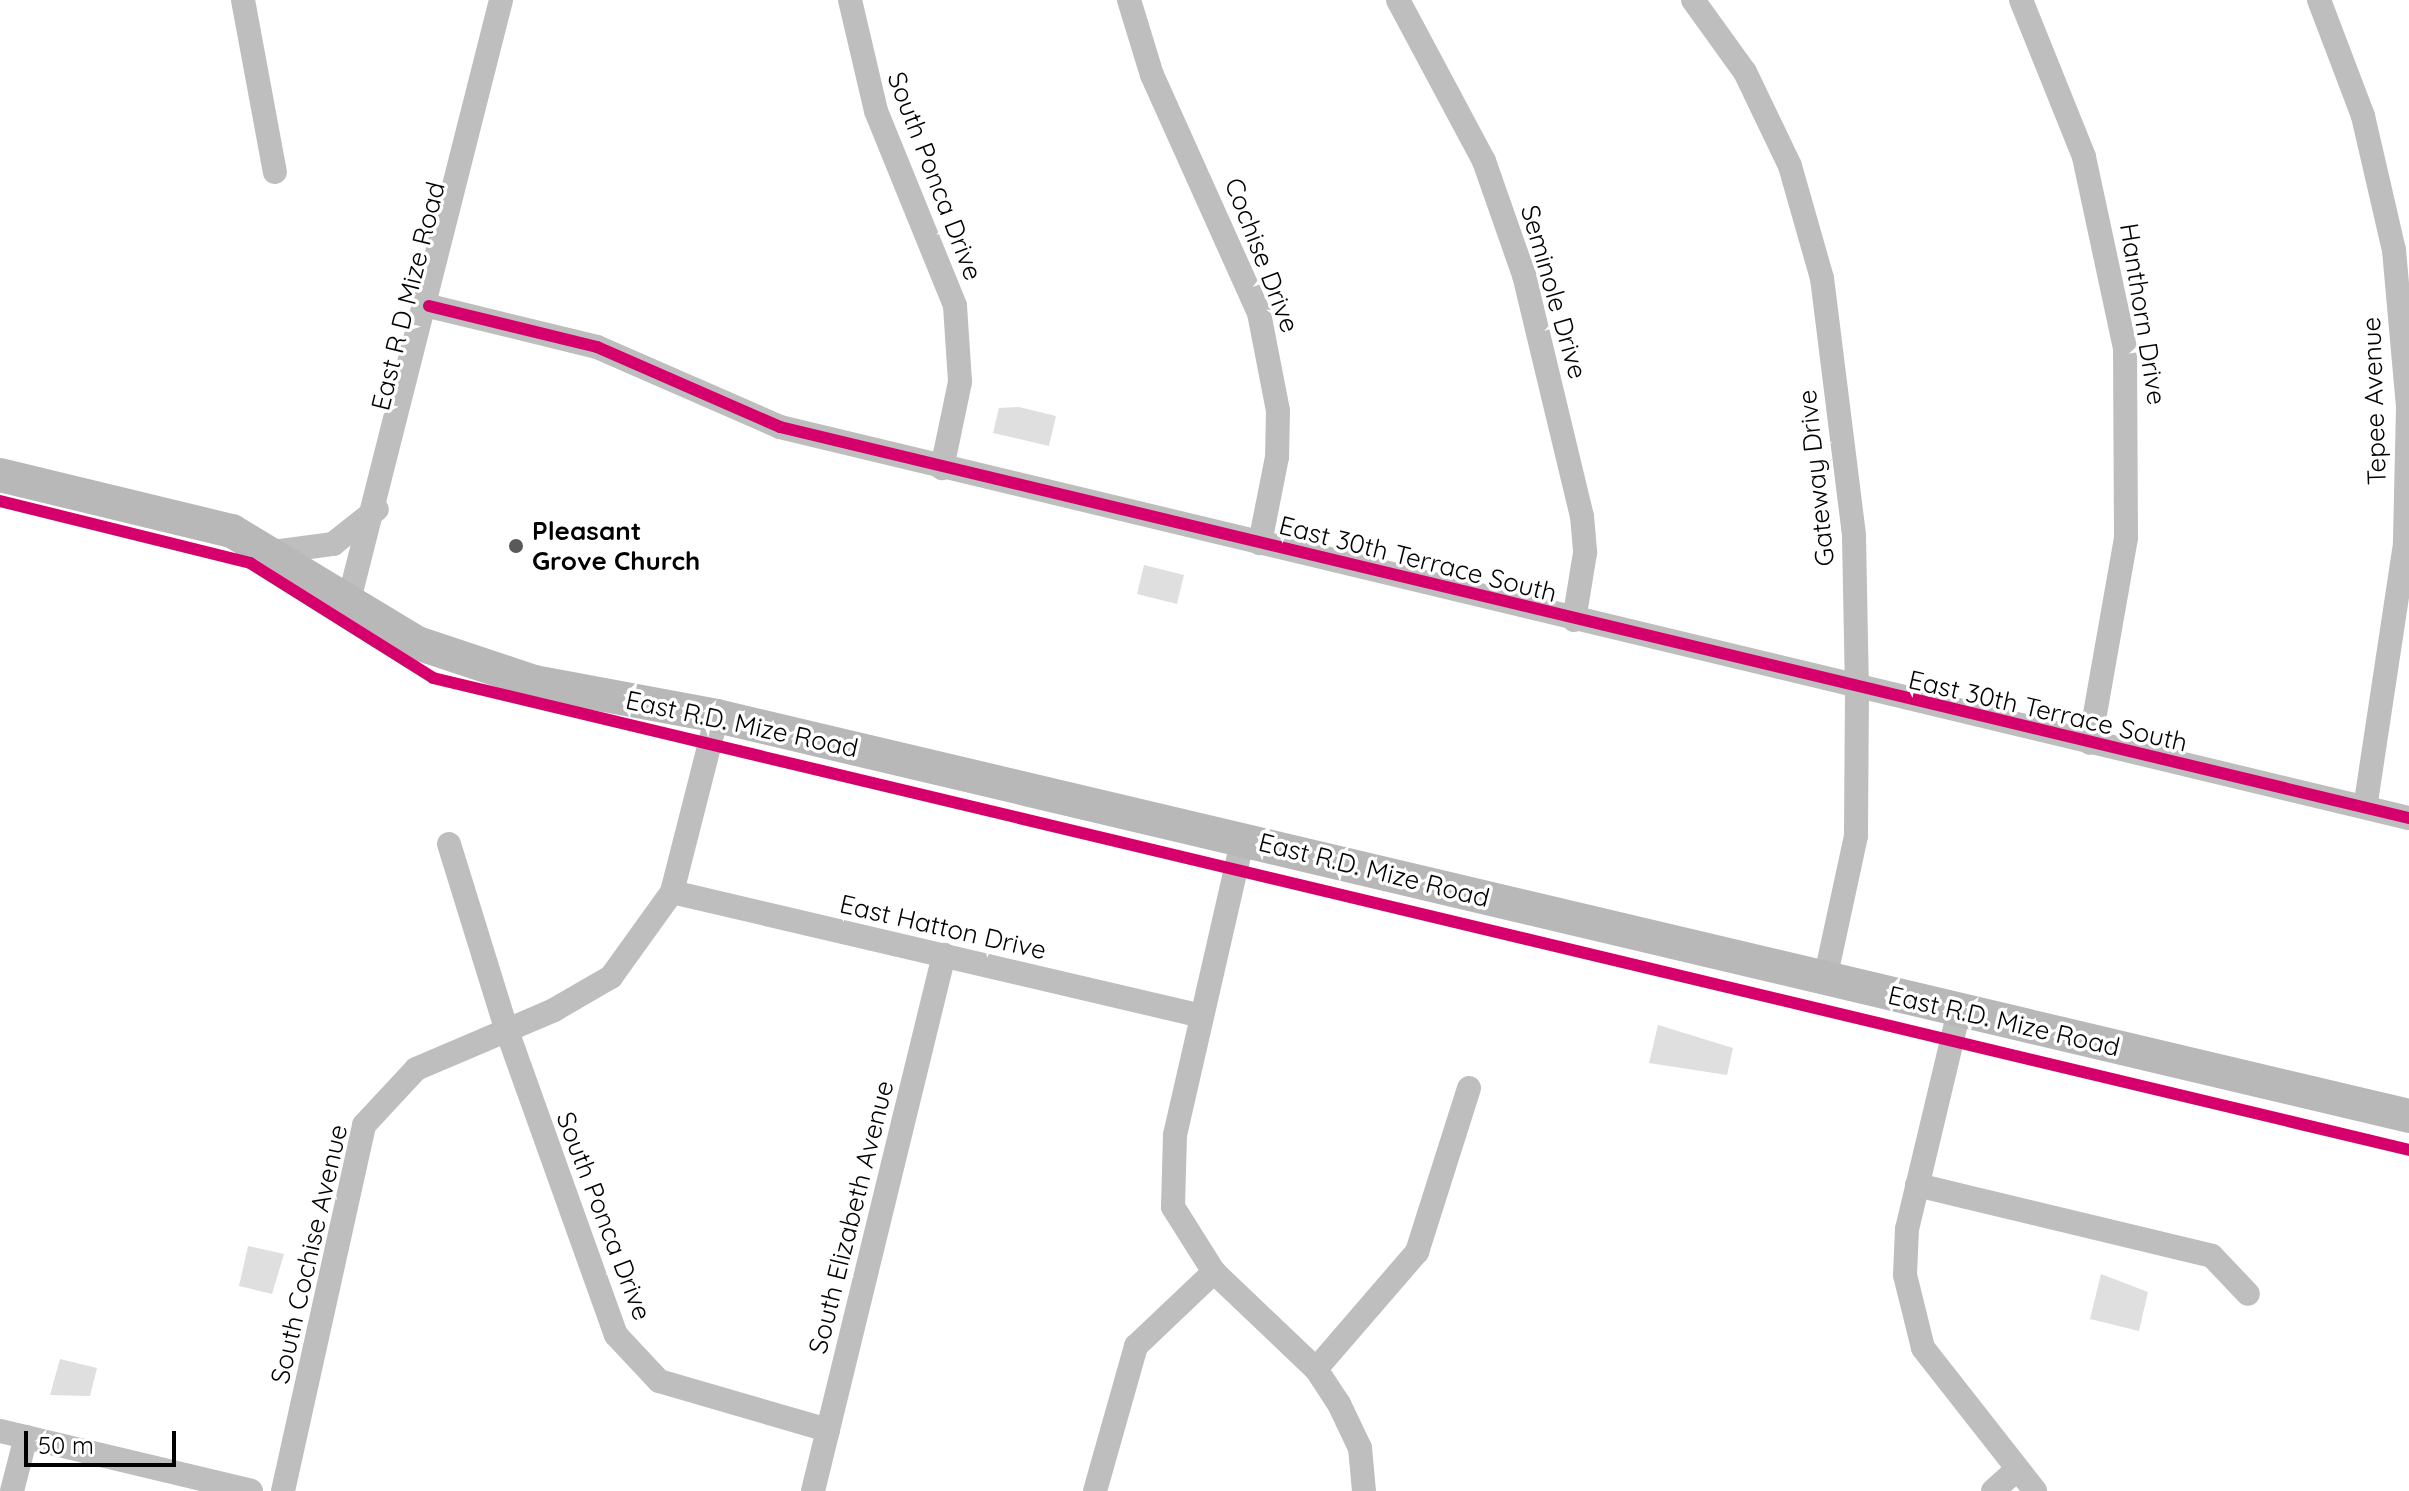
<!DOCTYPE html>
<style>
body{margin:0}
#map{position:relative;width:2409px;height:1491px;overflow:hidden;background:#fff;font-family:Quicksand,sans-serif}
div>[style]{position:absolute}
.building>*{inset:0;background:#dfdfdf}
.minor>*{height:24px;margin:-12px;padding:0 12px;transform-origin:12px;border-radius:12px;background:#bebebe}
.secondary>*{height:34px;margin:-17px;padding:0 17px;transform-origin:17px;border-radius:17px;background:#b8b8b8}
.cycleway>*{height:12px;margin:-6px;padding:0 6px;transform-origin:6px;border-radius:6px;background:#d6006c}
.dots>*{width:22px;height:22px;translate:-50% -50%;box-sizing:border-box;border:4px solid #fff;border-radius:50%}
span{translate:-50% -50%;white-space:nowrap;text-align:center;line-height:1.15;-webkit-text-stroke:7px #fff;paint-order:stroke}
.street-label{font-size:26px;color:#000}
.poi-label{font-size:26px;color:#000;font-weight:700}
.left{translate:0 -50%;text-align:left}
.scale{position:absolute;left:24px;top:1431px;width:152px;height:36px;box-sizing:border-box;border:4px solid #000;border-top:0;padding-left:10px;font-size:24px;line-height:28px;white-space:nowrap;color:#000;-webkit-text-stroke:6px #fff;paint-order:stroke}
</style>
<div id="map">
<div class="building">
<div style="clip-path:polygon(1019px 407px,1056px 416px,1049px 446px,993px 433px,999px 408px)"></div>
<div style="clip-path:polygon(1144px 565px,1184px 575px,1177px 604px,1137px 594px)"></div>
<div style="clip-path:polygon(1658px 1025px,1733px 1048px,1727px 1075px,1649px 1063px)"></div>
<div style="clip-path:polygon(248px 1246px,284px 1254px,272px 1294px,239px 1286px)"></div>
<div style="clip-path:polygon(2101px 1274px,2148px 1292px,2139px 1331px,2090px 1319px)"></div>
<div style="clip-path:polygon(60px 1359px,97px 1368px,90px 1396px,50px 1395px)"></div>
</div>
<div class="minor">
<div style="left:243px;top:0;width:175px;rotate:79.5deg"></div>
<div style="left:850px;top:0;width:114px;rotate:76.8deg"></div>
<div style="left:876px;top:111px;width:210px;rotate:67.9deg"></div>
<div style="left:955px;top:306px;width:76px;rotate:86.2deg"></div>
<div style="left:960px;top:382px;width:88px;rotate:101.8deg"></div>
<div style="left:1129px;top:0;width:78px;rotate:73deg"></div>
<div style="left:1152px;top:75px;width:261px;rotate:65.8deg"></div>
<div style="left:1259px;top:313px;width:100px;rotate:79deg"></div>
<div style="left:1278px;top:411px;width:46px;rotate:91.2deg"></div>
<div style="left:1277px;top:457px;width:88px;rotate:101.2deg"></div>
<div style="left:1398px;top:0;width:183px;rotate:61.9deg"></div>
<div style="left:1484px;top:161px;width:121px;rotate:70.7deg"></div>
<div style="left:1524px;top:275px;width:248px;rotate:76.5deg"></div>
<div style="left:1582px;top:516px;width:37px;rotate:85deg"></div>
<div style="left:1585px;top:553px;width:68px;rotate:99.3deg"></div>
<div style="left:1693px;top:0;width:89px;rotate:54.2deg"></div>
<div style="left:1745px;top:72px;width:104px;rotate:64.4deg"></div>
<div style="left:1790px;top:166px;width:116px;rotate:74.1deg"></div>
<div style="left:1822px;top:278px;width:260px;rotate:82.9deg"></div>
<div style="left:1854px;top:536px;width:153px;rotate:88.9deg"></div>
<div style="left:1857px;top:689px;width:147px;rotate:90.4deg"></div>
<div style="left:1856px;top:836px;width:146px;rotate:102.2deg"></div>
<div style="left:2021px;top:0;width:169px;rotate:68.1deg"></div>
<div style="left:2084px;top:157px;width:195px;rotate:77.9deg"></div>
<div style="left:2125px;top:348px;width:190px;rotate:89.7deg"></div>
<div style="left:2126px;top:538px;width:208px;rotate:100deg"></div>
<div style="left:2319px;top:0;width:124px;rotate:69.2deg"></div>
<div style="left:2363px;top:116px;width:138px;rotate:77deg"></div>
<div style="left:2394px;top:250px;width:158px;rotate:84.9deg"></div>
<div style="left:2408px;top:407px;width:137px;rotate:91.3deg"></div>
<div style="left:2405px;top:544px;width:266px;rotate:98.6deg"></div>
<div style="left:429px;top:306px;width:173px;rotate:13.7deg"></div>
<div style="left:597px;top:347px;width:200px;rotate:23.6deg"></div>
<div style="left:780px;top:427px;width:1675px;rotate:13.5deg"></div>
<div style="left:273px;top:552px;width:61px;rotate:-7.6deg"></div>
<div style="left:333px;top:544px;width:56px;rotate:-38.5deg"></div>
<div style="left:349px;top:600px;width:619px;rotate:-75.78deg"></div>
<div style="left:1243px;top:838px;width:305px;rotate:102.9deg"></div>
<div style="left:1175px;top:1135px;width:72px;rotate:91.6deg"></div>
<div style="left:1173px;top:1207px;width:77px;rotate:57.8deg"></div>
<div style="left:1214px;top:1272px;width:141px;rotate:43.6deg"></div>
<div style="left:1316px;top:1369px;width:42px;rotate:56.7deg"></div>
<div style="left:1339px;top:1404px;width:49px;rotate:64.5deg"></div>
<div style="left:1360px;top:1448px;width:43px;rotate:84.7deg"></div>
<div style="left:449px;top:844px;width:193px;rotate:72.8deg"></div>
<div style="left:506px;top:1028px;width:326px;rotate:70.3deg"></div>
<div style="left:616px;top:1335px;width:63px;rotate:46.9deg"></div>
<div style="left:659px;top:1381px;width:176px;rotate:16.2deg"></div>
<div style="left:672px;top:892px;width:544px;rotate:13.17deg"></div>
<div style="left:1959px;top:1011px;width:224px;rotate:103.4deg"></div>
<div style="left:1907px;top:1229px;width:46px;rotate:92.5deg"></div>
<div style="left:1905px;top:1275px;width:75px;rotate:76.1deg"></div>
<div style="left:1923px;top:1348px;width:182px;rotate:51.9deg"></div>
<div style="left:1917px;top:1185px;width:303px;rotate:13.5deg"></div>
<div style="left:2212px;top:1256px;width:52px;rotate:46.5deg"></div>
<div style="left:1316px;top:1369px;width:155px;rotate:-49.2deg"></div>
<div style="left:1417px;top:1252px;width:172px;rotate:-72.4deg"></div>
<div style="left:0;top:1431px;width:258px;rotate:13.4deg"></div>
<div style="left:12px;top:1491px;width:56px;rotate:-75.5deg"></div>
<div style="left:283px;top:1491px;width:375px;rotate:-77.5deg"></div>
<div style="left:364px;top:1125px;width:76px;rotate:-47.1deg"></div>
<div style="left:416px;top:1069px;width:150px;rotate:-23.1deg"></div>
<div style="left:554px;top:1010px;width:66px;rotate:-30.1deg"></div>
<div style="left:611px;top:977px;width:105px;rotate:-54.3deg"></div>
<div style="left:672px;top:892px;width:182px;rotate:-75.7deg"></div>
<div style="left:813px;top:1491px;width:552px;rotate:-76.27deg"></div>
<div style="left:1095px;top:1491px;width:151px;rotate:-74.2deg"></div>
<div style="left:1136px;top:1346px;width:108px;rotate:-43.5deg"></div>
<div style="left:1993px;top:1491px;width:31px;rotate:-42deg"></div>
</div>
<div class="secondary">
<div style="left:0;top:475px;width:239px;rotate:13.6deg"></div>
<div style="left:232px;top:531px;width:216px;rotate:31.2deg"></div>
<div style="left:417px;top:643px;width:123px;rotate:18.4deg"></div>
<div style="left:534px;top:682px;width:186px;rotate:10.5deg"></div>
<div style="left:717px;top:716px;width:1739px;rotate:13.3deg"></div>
</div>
<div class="cycleway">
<div style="left:429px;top:306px;width:173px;rotate:13.7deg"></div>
<div style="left:597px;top:347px;width:200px;rotate:23.6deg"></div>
<div style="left:780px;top:427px;width:1675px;rotate:13.5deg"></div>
<div style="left:0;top:501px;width:258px;rotate:13.9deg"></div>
<div style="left:250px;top:563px;width:216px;rotate:32.1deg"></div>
<div style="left:433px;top:678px;width:2032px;rotate:13.43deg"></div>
</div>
<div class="dots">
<div style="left:516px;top:546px;background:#595959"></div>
</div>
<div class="street-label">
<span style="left:935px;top:176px;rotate:69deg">South Ponca Drive</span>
<span style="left:1262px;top:255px;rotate:69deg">Cochise Drive</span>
<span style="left:1554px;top:292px;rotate:74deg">Seminole Drive</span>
<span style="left:408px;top:296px;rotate:-76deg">East R D Mize Road</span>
<span style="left:2143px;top:314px;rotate:81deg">Hanthorn Drive</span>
<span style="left:2374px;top:401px;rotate:-92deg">Tepee Avenue</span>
<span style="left:1816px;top:478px;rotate:-96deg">Gateway Drive</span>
<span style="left:1418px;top:559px;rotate:14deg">East 30th Terrace South</span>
<span style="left:2048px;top:711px;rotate:13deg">East 30th Terrace South</span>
<span style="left:742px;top:724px;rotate:12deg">East R.D. Mize Road</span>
<span style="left:1374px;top:870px;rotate:14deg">East R.D. Mize Road</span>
<span style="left:943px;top:927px;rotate:13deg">East Hatton Drive</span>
<span style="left:2004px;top:1021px;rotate:13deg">East R.D. Mize Road</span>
<span style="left:604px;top:1216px;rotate:69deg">South Ponca Drive</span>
<span style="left:851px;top:1217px;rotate:-76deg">South Elizabeth Avenue</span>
<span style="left:309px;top:1254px;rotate:-77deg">South Cochise Avenue</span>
</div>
<div class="poi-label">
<span class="left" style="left:532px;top:546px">Pleasant<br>Grove Church</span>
</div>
<div class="scale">50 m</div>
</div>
